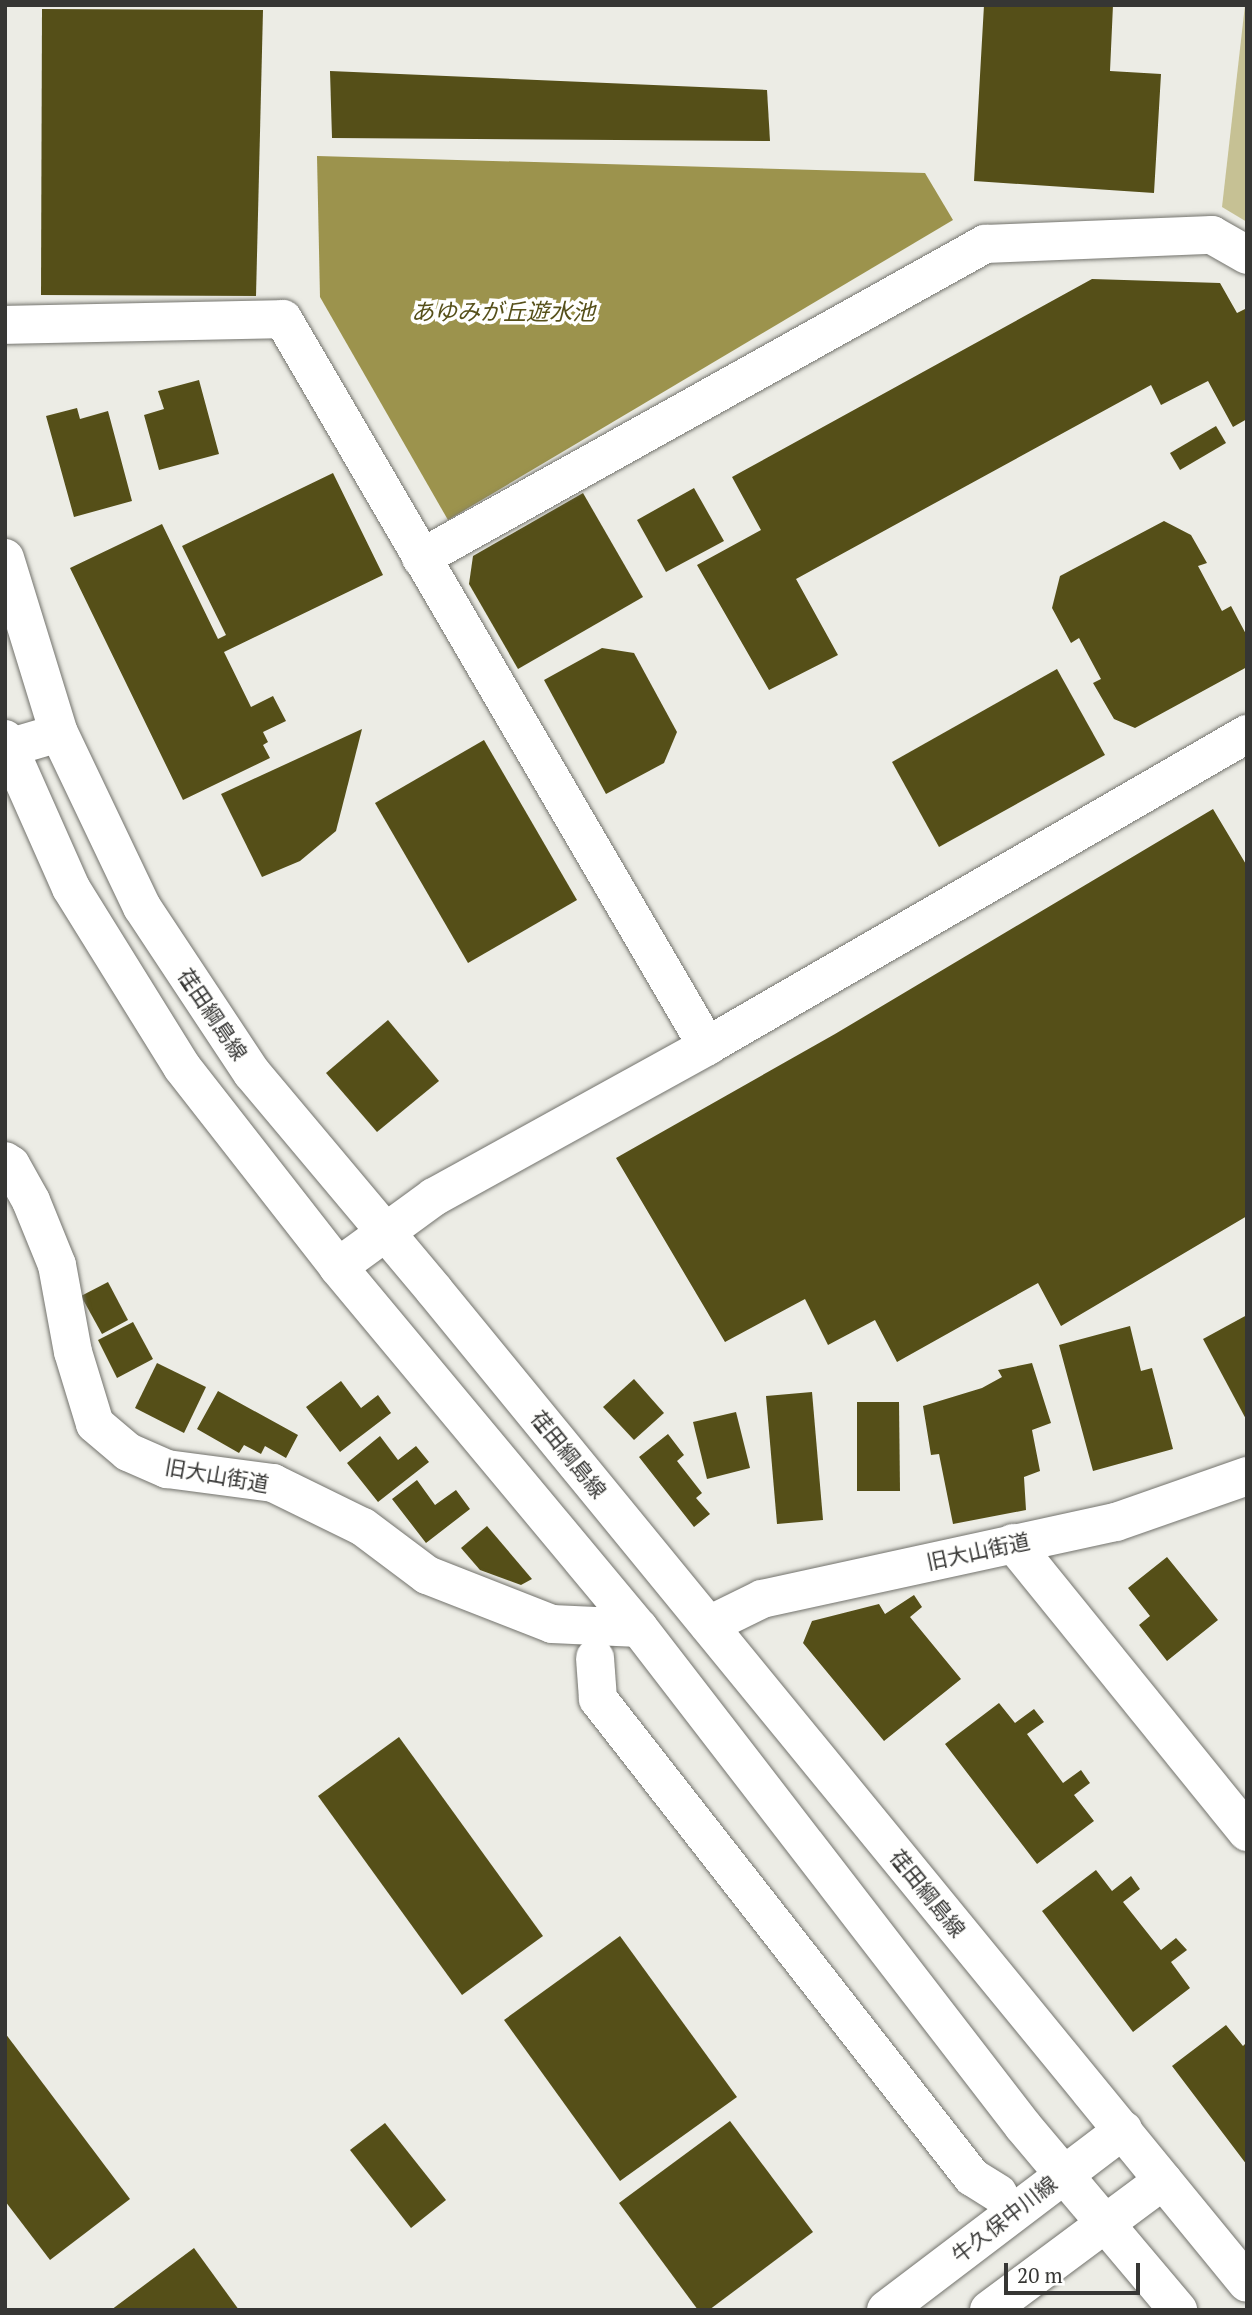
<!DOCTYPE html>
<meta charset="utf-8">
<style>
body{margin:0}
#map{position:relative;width:1252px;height:2315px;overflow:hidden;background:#ecece5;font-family:"PT Serif","Noto Sans JP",serif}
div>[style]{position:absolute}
.green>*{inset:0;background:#c6c194}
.water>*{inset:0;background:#9c934d}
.building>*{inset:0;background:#554f18}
.roads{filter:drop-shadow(0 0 2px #73736d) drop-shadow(0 0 2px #73736d)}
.minor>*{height:38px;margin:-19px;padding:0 19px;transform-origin:19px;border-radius:19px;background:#fff}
.major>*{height:38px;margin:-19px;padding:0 19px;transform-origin:19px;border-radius:19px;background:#fff}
span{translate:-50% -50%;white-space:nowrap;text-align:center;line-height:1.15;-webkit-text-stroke:7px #fffffe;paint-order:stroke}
.street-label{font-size:21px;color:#363634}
.water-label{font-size:23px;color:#56501a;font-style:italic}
.frame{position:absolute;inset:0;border:7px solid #363634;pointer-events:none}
.scale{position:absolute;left:1004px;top:2263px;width:136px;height:32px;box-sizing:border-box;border:4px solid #363634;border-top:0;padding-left:9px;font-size:21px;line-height:24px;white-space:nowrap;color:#363634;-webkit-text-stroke:5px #fffffe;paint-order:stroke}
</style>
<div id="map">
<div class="green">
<div style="clip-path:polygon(1245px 5px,1247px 5px,1247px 222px,1222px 207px)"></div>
</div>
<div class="water">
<div style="clip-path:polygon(317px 156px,925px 173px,953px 220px,448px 520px,320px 297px)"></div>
</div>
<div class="building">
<div style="clip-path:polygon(984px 5px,1113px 5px,1110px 71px,1161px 74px,1154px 193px,974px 181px)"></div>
<div style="clip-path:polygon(42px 9px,263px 10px,256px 296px,41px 295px)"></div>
<div style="clip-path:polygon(330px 71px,767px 90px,770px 141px,332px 138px)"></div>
<div style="clip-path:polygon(1092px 279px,1220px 283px,1237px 313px,1247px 308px,1247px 419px,1233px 427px,1208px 381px,1161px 405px,1151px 385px,796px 579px,838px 655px,769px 690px,697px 565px,761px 530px,732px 477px)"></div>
<div style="clip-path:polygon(199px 380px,219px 454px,159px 470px,144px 415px,164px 409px,158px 391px)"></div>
<div style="clip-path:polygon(77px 408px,80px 419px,108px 411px,132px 501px,74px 517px,46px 416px)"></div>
<div style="clip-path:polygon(1216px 426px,1226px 443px,1180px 470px,1170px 453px)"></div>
<div style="clip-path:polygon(333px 473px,383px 575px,224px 652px,251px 707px,273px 696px,286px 721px,263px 732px,268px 742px,263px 745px,270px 758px,183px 800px,70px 568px,162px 524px,218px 639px,226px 635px,182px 546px)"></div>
<div style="clip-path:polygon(694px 488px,724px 541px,666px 572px,637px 520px)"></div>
<div style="clip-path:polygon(583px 493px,643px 597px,518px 669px,469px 584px,473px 556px)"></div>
<div style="clip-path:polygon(1164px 521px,1191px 535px,1207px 563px,1198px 566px,1222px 611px,1231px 606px,1247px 636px,1247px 667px,1135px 728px,1114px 719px,1093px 683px,1101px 679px,1079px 638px,1071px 643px,1052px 608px,1060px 576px)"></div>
<div style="clip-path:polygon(602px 648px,634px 653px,677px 732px,664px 763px,606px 794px,544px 680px)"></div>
<div style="clip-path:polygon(1057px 669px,1105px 755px,939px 847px,892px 762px)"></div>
<div style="clip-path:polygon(362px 729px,336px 831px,300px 861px,262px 877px,221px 794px)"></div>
<div style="clip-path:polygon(484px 740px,577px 900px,468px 963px,375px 803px)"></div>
<div style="clip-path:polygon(1213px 809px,1247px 866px,1247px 1216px,1061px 1326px,1038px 1283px,897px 1362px,875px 1320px,828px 1345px,805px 1299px,725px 1342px,616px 1158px,835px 1034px)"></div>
<div style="clip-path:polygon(388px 1020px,439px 1081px,377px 1132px,326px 1073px)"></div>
<div style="clip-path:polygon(108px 1282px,128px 1320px,102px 1334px,81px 1296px)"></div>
<div style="clip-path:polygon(1247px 1315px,1247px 1421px,1203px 1339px)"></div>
<div style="clip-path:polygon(133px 1322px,153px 1359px,117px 1378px,98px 1340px)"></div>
<div style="clip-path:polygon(1130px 1326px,1141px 1371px,1152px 1368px,1173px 1449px,1093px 1471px,1059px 1345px)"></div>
<div style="clip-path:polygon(157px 1363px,206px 1387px,184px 1433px,135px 1408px)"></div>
<div style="clip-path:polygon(1032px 1363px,1051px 1423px,1032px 1430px,1040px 1471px,1024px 1477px,1026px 1510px,953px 1524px,939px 1454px,931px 1455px,923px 1406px,982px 1388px,1002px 1377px,998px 1370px)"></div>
<div style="clip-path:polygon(634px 1379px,664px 1413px,634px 1440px,603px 1407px)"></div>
<div style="clip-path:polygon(341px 1381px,361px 1408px,378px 1395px,391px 1413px,340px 1452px,306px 1407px)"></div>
<div style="clip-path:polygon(218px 1391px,298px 1435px,286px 1458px,265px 1446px,261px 1454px,244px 1445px,239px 1453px,197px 1429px)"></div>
<div style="clip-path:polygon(812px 1392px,823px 1520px,777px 1524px,766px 1396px)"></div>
<div style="clip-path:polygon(857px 1402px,899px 1402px,900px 1491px,857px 1491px)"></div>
<div style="clip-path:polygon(736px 1412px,750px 1468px,707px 1479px,693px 1422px)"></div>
<div style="clip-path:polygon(668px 1434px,684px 1455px,677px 1461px,702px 1493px,696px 1498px,710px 1514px,694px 1527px,639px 1457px)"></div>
<div style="clip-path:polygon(380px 1436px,398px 1460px,416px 1446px,429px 1462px,378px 1502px,347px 1463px)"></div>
<div style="clip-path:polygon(417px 1480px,435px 1505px,456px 1490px,470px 1509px,426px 1543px,392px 1499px)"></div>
<div style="clip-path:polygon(487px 1526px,532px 1579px,521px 1585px,480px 1570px,461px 1548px)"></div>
<div style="clip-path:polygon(1167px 1557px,1218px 1620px,1167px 1661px,1139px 1625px,1150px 1616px,1128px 1588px)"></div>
<div style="clip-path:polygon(914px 1595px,922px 1607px,910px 1617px,961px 1679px,884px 1741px,803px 1643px,812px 1621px,879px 1604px,885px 1614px)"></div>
<div style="clip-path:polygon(999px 1703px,1015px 1723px,1034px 1709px,1044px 1722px,1027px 1734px,1063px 1783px,1081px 1770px,1090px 1783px,1074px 1795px,1094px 1821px,1037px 1864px,945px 1744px)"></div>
<div style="clip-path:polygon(399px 1737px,543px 1936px,462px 1995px,318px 1796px)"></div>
<div style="clip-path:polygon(1096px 1870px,1112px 1891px,1131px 1876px,1140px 1889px,1123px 1902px,1161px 1950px,1176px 1938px,1187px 1950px,1171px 1962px,1190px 1988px,1133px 2032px,1042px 1911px)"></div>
<div style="clip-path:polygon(620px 1936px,737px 2097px,620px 2181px,504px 2020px)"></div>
<div style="clip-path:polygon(1226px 2025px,1243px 2046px,1247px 2042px,1247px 2165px,1172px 2066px)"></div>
<div style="clip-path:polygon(5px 2033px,130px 2199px,50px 2260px,5px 2201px)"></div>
<div style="clip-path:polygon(730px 2121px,813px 2232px,709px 2310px,698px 2310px,619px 2203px)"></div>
<div style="clip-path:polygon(385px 2123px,446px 2200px,411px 2228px,350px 2150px)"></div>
<div style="clip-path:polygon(194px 2248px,239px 2310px,111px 2310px)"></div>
</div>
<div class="roads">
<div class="minor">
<div style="left:5px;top:325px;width:278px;rotate:-1.2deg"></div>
<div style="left:283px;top:319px;width:842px;rotate:59.75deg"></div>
<div style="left:421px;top:558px;width:646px;rotate:-29.11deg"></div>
<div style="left:985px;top:244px;width:227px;rotate:-2.3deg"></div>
<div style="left:1212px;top:235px;width:40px;rotate:29.7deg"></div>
<div style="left:8px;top:748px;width:53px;rotate:-16.4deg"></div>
<div style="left:5px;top:1161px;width:7px;rotate:34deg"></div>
<div style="left:11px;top:1165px;width:41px;rotate:60.9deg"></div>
<div style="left:31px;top:1201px;width:69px;rotate:67.9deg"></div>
<div style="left:57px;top:1265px;width:88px;rotate:79.6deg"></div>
<div style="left:73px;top:1352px;width:75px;rotate:73deg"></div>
<div style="left:95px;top:1424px;width:43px;rotate:40.3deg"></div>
<div style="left:128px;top:1452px;width:43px;rotate:23.6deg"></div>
<div style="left:167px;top:1469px;width:107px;rotate:7.5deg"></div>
<div style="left:273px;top:1483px;width:100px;rotate:26.1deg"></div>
<div style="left:363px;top:1527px;width:80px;rotate:36.9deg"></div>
<div style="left:427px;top:1575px;width:134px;rotate:21.4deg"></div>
<div style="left:552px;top:1624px;width:87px;rotate:2.6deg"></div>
<div style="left:338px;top:1267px;width:119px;rotate:-36.1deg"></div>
<div style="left:434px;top:1197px;width:312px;rotate:-28.9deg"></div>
<div style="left:707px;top:1046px;width:624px;rotate:-30.02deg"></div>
<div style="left:1013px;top:1543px;width:372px;rotate:51deg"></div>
<div style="left:709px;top:1625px;width:59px;rotate:-26.1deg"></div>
<div style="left:762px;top:1599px;width:362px;rotate:-12.3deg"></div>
<div style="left:1116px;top:1522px;width:139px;rotate:-19.3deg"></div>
<div style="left:595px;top:1658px;width:41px;rotate:85.8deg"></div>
<div style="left:598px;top:1699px;width:607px;rotate:51.96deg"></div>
<div style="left:972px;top:2177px;width:31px;rotate:32deg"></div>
<div style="left:886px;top:2310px;width:298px;rotate:-37.2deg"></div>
<div style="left:989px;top:2310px;width:217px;rotate:-36.6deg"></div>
</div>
<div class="major">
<div style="left:5px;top:558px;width:183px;rotate:72.9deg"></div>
<div style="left:59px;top:733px;width:193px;rotate:64.5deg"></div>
<div style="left:142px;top:907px;width:199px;rotate:56.5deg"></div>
<div style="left:252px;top:1073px;width:283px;rotate:50deg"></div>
<div style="left:434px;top:1290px;width:1283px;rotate:50.69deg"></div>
<div style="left:5px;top:739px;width:163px;rotate:66.1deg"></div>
<div style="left:71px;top:888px;width:211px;rotate:58.2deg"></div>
<div style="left:182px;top:1067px;width:254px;rotate:52deg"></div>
<div style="left:338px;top:1267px;width:470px;rotate:50.2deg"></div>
<div style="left:639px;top:1628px;width:629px;rotate:52.36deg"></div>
<div style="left:1023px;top:2126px;width:241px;rotate:49.9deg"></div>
</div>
</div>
<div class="street-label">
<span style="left:213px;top:1014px;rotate:56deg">荏田綱島線</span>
<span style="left:569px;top:1454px;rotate:51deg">荏田綱島線</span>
<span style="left:217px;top:1475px;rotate:10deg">旧大山街道</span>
<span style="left:978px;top:1551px;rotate:-12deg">旧大山街道</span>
<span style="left:928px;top:1893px;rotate:51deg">荏田綱島線</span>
<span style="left:1004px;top:2219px;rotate:-38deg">牛久保中川線</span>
</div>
<div class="water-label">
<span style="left:503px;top:312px">あゆみが丘遊水池</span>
</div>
<div class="frame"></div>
<div class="scale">20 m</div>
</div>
